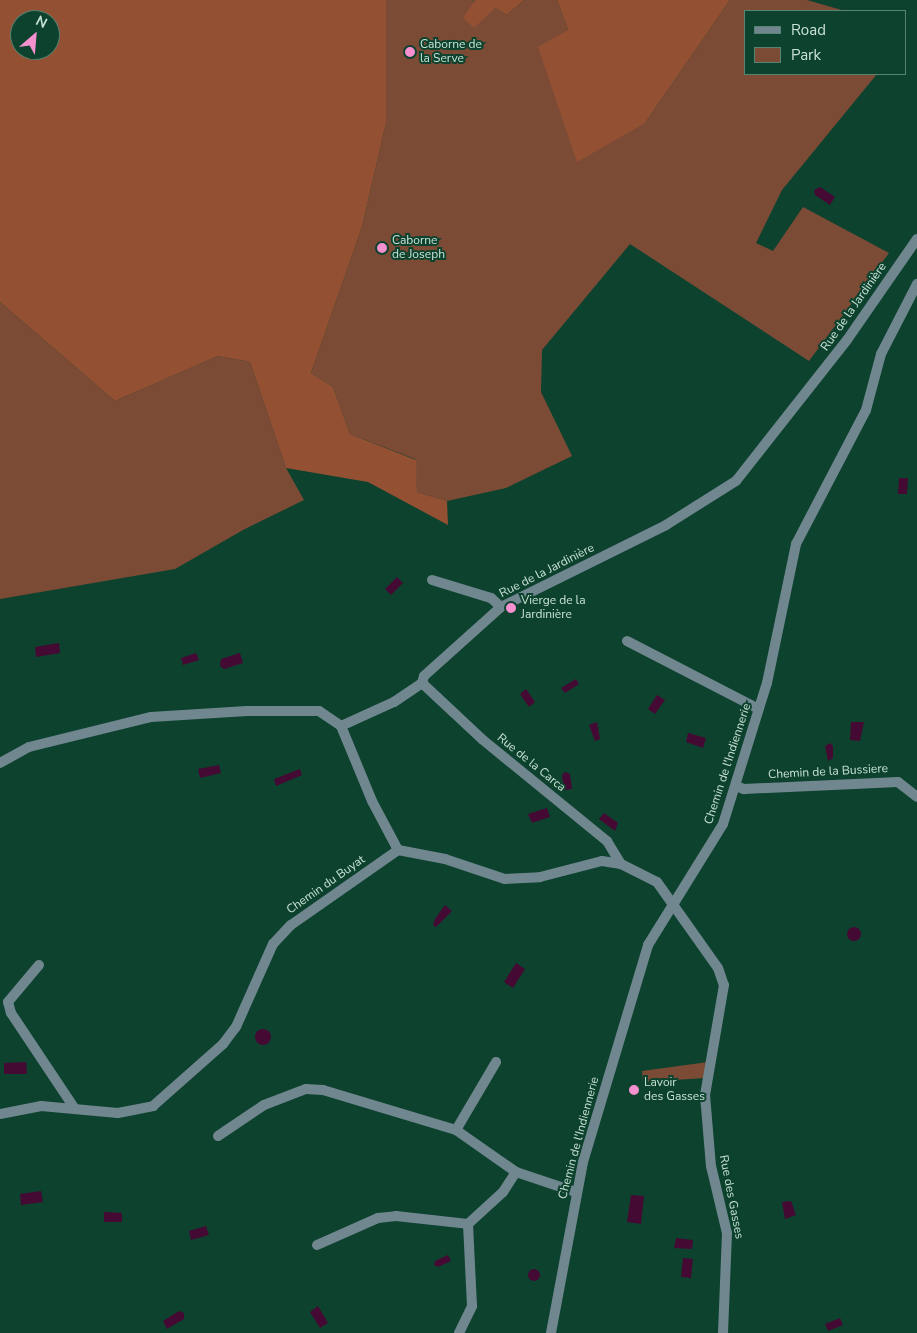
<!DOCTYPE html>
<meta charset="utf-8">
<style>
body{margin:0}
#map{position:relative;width:917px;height:1333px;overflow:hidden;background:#0d422e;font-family:"Nunito Sans",sans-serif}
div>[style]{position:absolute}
.green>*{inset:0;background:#7c4b36}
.forest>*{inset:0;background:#935033}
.water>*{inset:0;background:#450a33}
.round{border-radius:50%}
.street>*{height:10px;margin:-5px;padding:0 5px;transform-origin:5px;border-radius:5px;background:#708790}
.dots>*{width:14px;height:14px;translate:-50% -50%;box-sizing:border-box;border:2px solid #0d422e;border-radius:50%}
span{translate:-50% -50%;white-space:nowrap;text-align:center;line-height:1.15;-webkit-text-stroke:4px #0d422e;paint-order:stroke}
.poi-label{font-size:12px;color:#c8e2d5}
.left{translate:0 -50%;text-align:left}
.street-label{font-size:12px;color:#c8e2d5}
.legend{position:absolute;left:744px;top:10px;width:162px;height:65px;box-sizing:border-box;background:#0d422e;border:1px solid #588271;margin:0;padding:6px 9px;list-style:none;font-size:15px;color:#c8e2d5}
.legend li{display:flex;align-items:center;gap:10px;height:25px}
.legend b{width:25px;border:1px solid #588271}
.north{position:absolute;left:10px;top:10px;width:50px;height:50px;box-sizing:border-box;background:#0d422e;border:1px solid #588271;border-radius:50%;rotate:27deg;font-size:14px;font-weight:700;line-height:20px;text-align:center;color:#c8e2d5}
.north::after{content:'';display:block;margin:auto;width:18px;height:22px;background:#f690cf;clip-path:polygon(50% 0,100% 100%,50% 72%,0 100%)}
</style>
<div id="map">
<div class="green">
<div style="clip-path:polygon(386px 0,475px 0,473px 2px,495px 8px,507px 15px,524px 0,557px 0,568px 30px,645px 123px,730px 0,807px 0,845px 11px,746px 11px,746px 74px,877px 74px,782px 190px,756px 243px,773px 251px,803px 207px,889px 253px,809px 361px,630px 244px,542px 350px,541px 392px,572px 456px,506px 488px,447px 501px,417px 492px,415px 459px,350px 434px,333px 387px,311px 373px,362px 227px,386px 123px)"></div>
<div style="clip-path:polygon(0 302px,115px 401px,218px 356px,250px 362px,286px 468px,304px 500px,243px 530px,175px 569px,0 599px)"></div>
<div style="clip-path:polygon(708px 1062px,705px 1078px,643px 1082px,642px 1071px)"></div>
</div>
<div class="forest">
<div style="clip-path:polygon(evenodd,0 0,386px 0,386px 123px,362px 227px,311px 373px,333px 387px,350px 434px,416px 460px,417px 492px,447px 501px,448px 525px,368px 482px,286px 468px,250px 362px,218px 356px,115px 401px,0 302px,0 0,20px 20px,50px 20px,50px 50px,20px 50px,20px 20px)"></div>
<div style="clip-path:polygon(475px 0,524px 0,507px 15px,495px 8px,474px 28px,463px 18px)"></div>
<div style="clip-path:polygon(557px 0,730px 0,645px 123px,577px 162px,538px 47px,568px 30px)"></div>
</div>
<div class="water">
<div style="clip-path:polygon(820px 187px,835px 197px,830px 205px,815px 195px,814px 190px)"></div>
<div style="clip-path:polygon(899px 478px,908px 478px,907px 494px,898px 494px)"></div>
<div style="clip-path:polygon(397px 577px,403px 583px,391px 595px,385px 589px)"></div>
<div style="clip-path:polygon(59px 643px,60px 653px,36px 657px,35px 647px)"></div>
<div style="clip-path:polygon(196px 653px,199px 660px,183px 665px,181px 658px)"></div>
<div style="clip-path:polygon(240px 653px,243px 663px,224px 669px,220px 666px,221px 659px)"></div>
<div style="clip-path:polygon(576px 679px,579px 684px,565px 693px,561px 688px)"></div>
<div style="clip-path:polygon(526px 689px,535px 702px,529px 707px,520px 694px)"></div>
<div style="clip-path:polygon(657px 695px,665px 700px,655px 714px,648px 709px)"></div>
<div style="clip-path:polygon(597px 722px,600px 739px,595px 741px,589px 725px)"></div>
<div style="clip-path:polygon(851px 722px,864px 722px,860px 741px,850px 740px)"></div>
<div style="clip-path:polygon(688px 733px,706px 738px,703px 748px,686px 742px)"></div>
<div style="clip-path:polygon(830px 743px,833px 746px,833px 758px,828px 761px,825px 746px)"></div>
<div style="clip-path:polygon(219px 765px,221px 773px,200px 778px,198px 769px)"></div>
<div style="clip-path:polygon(300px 769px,302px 775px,276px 786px,274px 779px)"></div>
<div style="clip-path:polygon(565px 772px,570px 774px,572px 789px,564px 790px,562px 775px)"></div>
<div style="clip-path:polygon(547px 808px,550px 817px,532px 823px,528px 814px)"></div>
<div style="clip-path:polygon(604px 813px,618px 823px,615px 831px,599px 819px)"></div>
<div style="clip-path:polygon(445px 905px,452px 911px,436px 927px,433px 925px,435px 919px)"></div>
<div class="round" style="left:847px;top:927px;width:14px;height:14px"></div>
<div style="clip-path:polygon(516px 963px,525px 969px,513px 988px,504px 982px)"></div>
<div class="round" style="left:255px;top:1029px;width:16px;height:16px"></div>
<div style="clip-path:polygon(26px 1062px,27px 1074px,4px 1074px,4px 1063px)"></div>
<div style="clip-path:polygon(41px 1191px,43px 1202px,21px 1205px,20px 1194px)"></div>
<div style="clip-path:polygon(631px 1195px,644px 1196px,641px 1224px,627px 1222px)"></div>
<div style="clip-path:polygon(791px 1201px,796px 1215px,785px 1219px,782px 1202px)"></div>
<div style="clip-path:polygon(104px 1212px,122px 1213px,122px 1222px,104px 1222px)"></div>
<div style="clip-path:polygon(206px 1226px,209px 1235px,191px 1240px,189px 1231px)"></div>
<div style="clip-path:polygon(676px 1238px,693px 1240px,692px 1249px,674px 1248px)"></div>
<div style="clip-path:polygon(448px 1255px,451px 1261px,438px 1267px,434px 1265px,435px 1261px)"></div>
<div style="clip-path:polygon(683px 1258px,693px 1259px,691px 1278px,681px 1277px)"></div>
<div class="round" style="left:528px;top:1269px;width:12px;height:12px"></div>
<div style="clip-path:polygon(318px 1306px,328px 1323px,320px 1328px,310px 1312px)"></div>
<div style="clip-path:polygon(179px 1311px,184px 1313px,184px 1319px,167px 1329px,163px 1321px)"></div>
<div style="clip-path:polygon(840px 1318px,843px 1325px,828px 1331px,825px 1324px)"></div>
</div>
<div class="street">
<div style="left:432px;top:580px;width:62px;rotate:17deg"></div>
<div style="left:491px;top:598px;width:13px;rotate:42deg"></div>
<div style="left:627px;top:641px;width:148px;rotate:27.3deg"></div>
<div style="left:422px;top:683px;width:83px;rotate:43.1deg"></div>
<div style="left:483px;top:740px;width:160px;rotate:39.2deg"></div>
<div style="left:607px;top:841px;width:27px;rotate:59deg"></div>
<div style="left:341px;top:726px;width:81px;rotate:67.5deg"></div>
<div style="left:372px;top:801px;width:55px;rotate:62deg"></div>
<div style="left:398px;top:850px;width:48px;rotate:10.8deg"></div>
<div style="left:445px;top:859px;width:63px;rotate:18.4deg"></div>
<div style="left:505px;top:879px;width:35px;rotate:-3deg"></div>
<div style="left:540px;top:877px;width:64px;rotate:-14.5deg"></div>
<div style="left:602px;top:861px;width:19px;rotate:9deg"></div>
<div style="left:621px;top:864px;width:40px;rotate:26.6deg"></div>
<div style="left:657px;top:882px;width:105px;rotate:54.7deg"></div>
<div style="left:718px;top:968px;width:18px;rotate:71deg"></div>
<div style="left:724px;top:985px;width:112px;rotate:99.8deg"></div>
<div style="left:705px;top:1095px;width:71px;rotate:85.2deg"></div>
<div style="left:711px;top:1166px;width:69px;rotate:76.6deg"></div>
<div style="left:727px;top:1233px;width:100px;rotate:92.3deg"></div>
<div style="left:341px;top:726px;width:58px;rotate:-24.4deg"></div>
<div style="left:394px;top:702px;width:34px;rotate:-34deg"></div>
<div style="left:422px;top:683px;width:7px;rotate:-74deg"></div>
<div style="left:424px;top:676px;width:103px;rotate:-41.9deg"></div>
<div style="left:501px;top:607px;width:184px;rotate:-26.4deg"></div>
<div style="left:666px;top:525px;width:83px;rotate:-32.2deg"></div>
<div style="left:736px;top:481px;width:179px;rotate:-51.8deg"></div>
<div style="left:847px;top:340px;width:123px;rotate:-55.3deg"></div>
<div style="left:0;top:763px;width:33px;rotate:-29deg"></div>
<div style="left:29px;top:747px;width:126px;rotate:-13.8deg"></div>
<div style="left:151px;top:717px;width:96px;rotate:-3.6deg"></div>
<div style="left:247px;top:711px;width:72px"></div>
<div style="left:319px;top:711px;width:27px;rotate:34deg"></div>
<div style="left:736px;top:786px;width:9px;rotate:21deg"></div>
<div style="left:744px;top:789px;width:154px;rotate:-2.6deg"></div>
<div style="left:898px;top:782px;width:24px;rotate:38deg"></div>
<div style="left:39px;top:965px;width:48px;rotate:130deg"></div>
<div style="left:8px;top:1002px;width:11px;rotate:75deg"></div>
<div style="left:11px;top:1013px;width:115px;rotate:56.3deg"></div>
<div style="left:0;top:1114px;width:42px;rotate:-11deg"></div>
<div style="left:41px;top:1106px;width:77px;rotate:5.2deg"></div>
<div style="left:118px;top:1113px;width:36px;rotate:-11deg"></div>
<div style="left:153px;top:1106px;width:94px;rotate:-41.5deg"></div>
<div style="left:223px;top:1044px;width:21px;rotate:-53deg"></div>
<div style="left:236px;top:1027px;width:91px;rotate:-66deg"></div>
<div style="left:273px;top:944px;width:26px;rotate:-47deg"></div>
<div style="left:291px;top:925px;width:131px;rotate:-35deg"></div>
<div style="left:456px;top:1130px;width:79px;rotate:-59.5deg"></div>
<div style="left:218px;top:1136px;width:55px;rotate:-34deg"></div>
<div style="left:264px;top:1105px;width:45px;rotate:-20.9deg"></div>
<div style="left:306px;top:1089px;width:17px;rotate:3deg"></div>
<div style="left:323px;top:1090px;width:139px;rotate:16.7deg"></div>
<div style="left:456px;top:1130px;width:73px;rotate:35deg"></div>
<div style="left:516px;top:1172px;width:63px;rotate:18.4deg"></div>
<div style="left:317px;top:1245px;width:67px;rotate:-23.9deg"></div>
<div style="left:378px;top:1218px;width:18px;rotate:-6deg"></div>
<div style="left:396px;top:1216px;width:72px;rotate:6.3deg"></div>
<div style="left:468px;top:1224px;width:47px;rotate:-42.4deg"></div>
<div style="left:503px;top:1192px;width:24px;rotate:-57deg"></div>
<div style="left:459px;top:1333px;width:30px;rotate:-64deg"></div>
<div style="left:472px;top:1306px;width:82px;rotate:-92.8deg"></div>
<div style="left:551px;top:1333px;width:174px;rotate:-79.4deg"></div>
<div style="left:583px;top:1162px;width:227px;rotate:-73.3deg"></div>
<div style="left:648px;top:945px;width:142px;rotate:-58.2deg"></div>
<div style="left:723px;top:824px;width:148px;rotate:-72.7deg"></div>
<div style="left:767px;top:683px;width:142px;rotate:-78.2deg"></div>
<div style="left:796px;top:544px;width:151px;rotate:-62.4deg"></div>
<div style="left:866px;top:410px;width:58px;rotate:-75deg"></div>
<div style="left:881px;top:354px;width:79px;rotate:-62.8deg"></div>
</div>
<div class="dots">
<div style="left:410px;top:52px;background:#f690cf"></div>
<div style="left:382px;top:248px;background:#f690cf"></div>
<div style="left:511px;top:608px;background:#f690cf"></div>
<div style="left:634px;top:1090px;background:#f690cf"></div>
</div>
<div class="poi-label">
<span class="left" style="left:420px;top:52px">Caborne de<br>la Serve</span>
<span class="left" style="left:392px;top:248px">Caborne<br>de Joseph</span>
<span class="left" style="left:521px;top:608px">Vierge de la<br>Jardinière</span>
<span class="left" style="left:644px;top:1090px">Lavoir<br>des Gasses</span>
</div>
<div class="street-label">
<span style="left:854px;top:307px;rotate:-55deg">Rue de la Jardinière</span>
<span style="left:547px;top:571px;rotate:-27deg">Rue de la Jardinière</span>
<span style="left:531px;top:763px;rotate:39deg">Rue de la Carca</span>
<span style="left:728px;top:764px;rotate:-72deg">Chemin de l'Indiennerie</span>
<span style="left:828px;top:772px;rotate:-3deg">Chemin de la Bussiere</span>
<span style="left:326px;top:885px;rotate:-35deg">Chemin du Buyat</span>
<span style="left:579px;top:1138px;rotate:-75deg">Chemin de l'Indiennerie</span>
<span style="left:731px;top:1197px;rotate:79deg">Rue des Gasses</span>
</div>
<ul class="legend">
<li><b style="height:6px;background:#708790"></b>Road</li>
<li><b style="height:14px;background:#7c4b36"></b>Park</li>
</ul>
<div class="north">N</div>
</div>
